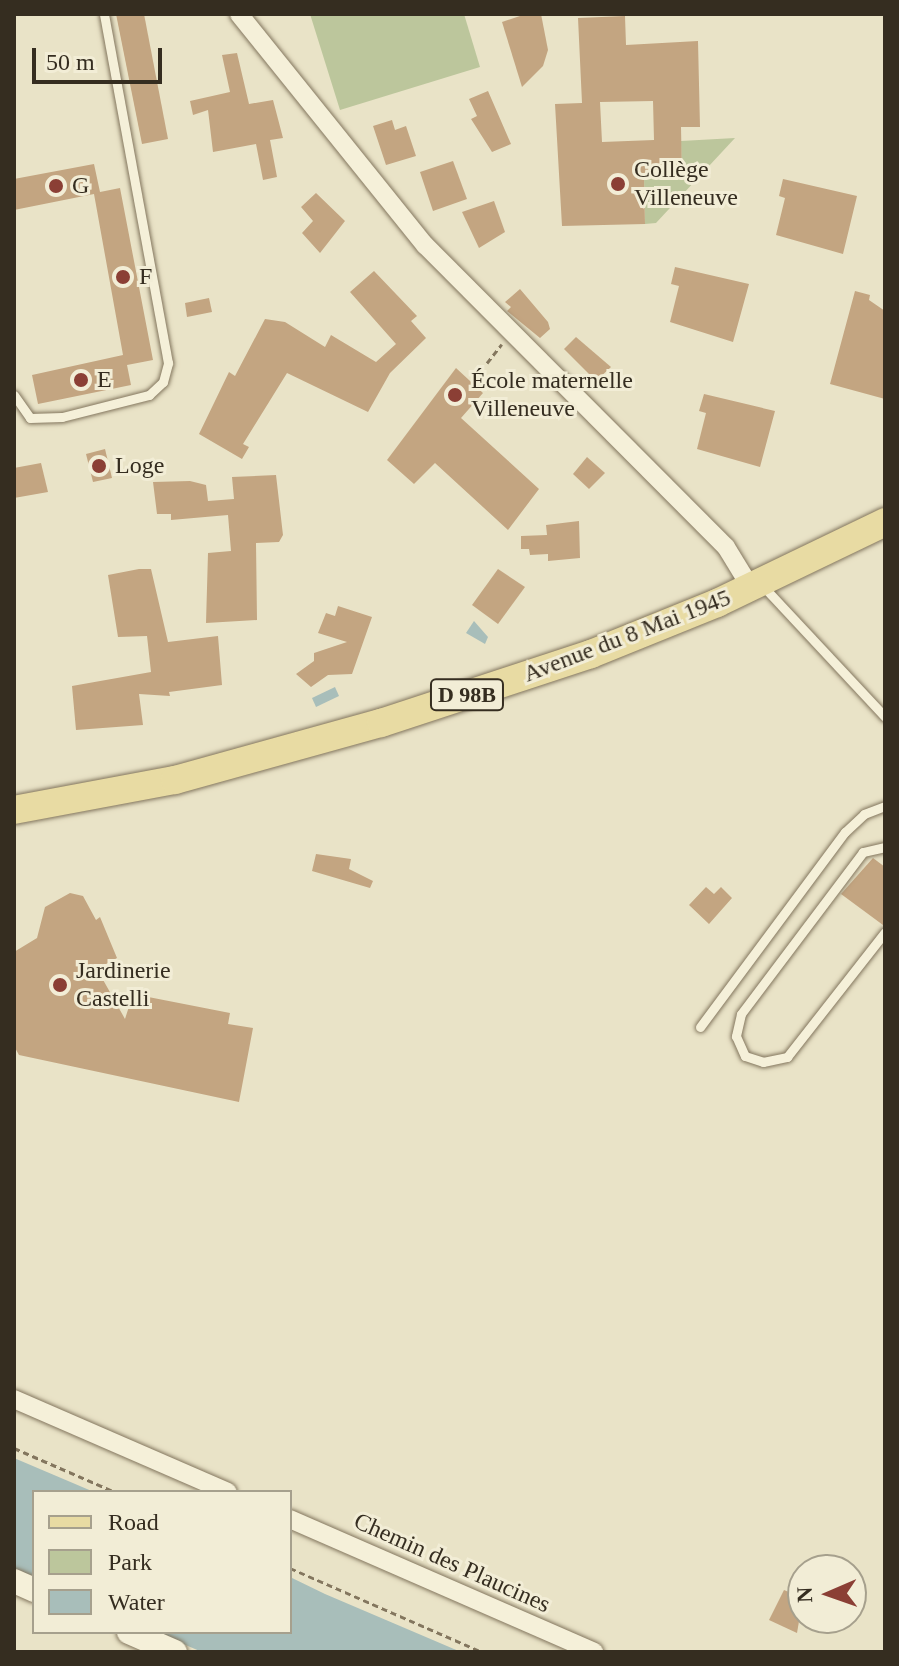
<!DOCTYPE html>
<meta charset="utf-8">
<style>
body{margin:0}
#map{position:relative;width:899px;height:1666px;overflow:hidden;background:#e9e3c7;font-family:"Times New Roman",serif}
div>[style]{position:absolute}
.green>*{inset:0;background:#bcc69c}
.water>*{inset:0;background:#a8beba}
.building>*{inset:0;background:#c3a581}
.path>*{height:3px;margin-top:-1.5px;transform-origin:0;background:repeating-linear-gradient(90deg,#83765e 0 6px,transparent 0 10px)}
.roads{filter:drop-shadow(0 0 2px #83765e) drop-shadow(0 0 2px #83765e)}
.service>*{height:9px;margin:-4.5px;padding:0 4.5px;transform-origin:4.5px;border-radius:4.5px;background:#f5f0d9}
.minor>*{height:18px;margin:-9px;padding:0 9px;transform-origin:9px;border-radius:9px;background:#f5f0d9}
.secondary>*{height:24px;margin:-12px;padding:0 12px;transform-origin:12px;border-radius:12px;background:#f5f0d9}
.primary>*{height:28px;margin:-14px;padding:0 14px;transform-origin:14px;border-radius:14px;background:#e8dba3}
.dots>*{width:22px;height:22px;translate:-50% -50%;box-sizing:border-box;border:4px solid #f2edd6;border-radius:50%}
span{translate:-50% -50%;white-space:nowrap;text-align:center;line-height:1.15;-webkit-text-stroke:6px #f2edd6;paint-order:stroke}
.shield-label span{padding:2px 6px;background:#f2edd6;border:2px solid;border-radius:6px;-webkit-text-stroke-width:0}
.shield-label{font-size:22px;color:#352d20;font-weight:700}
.poi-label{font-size:24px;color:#352d20}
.left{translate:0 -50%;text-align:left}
.street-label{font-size:24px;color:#352d20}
.frame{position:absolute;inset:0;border:16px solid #352d20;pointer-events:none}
.legend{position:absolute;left:32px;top:1490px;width:260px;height:144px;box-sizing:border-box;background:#f2edd6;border:2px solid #a6a08d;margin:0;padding:10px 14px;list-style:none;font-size:24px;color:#352d20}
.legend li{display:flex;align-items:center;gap:16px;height:40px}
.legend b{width:40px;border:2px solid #a6a08d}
.north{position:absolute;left:787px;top:1554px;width:80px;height:80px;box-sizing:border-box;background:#f2edd6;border:2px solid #a6a08d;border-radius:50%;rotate:268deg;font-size:22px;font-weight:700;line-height:32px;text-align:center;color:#352d20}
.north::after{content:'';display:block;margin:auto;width:28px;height:36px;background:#8b3f35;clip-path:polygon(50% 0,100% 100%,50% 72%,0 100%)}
.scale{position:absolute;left:32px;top:48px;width:130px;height:36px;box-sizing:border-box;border:4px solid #352d20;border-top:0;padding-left:10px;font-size:24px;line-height:28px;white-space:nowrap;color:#352d20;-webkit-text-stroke:6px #f2edd6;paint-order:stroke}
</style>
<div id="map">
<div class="green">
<div style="clip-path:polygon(310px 14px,464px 14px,480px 67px,340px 110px)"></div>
<div style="clip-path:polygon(735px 138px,656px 223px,645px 224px,644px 177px,682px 176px,681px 141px)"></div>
</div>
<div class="water">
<div style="clip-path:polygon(474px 621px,488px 637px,485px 644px,466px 633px)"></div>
<div style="clip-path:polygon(335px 687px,339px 696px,316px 707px,312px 698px)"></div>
<div style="clip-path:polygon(14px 1458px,94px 1492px,34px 1492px,34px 1579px,14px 1570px)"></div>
<div style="clip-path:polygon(290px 1577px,325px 1594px,461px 1652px,202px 1652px,155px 1632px,290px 1632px)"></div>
</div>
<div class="building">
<div style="clip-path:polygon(116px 14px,144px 14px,168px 139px,142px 144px)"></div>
<div style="clip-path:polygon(526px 14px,541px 14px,548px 50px,543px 66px,522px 87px,502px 22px)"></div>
<div style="clip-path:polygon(evenodd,625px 16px,626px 45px,698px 41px,700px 127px,681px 127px,682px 177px,644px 177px,645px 224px,562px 226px,555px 104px,582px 103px,578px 18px,625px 16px,653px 101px,654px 140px,602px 142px,600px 102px,653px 101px)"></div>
<div style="clip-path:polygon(237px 53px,249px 104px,273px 100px,283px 138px,270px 140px,277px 177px,263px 180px,256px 144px,213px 152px,208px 110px,193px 115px,190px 101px,230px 92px,222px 55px)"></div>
<div style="clip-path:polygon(488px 91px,511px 144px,492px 152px,471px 119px,477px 116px,469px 99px)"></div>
<div style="clip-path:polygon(392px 120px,395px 130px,406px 126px,416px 156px,386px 165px,373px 126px)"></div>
<div style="clip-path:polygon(453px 161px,467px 199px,433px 211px,420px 172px)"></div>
<div style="clip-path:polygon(94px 164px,100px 192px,120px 188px,153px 360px,127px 365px,131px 385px,38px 404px,32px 375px,123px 355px,94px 194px,14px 210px,14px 179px)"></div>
<div style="clip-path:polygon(783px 179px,857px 196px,843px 254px,776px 235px,785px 198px,779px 196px)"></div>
<div style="clip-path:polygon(316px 193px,345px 221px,320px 253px,302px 233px,313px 221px,301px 207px)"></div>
<div style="clip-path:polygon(494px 201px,505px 232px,479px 248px,462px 212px)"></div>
<div style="clip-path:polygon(675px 267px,749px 284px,733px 342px,670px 322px,679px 286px,671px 284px)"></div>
<div style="clip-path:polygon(374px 271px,417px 316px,411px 321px,426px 338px,390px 373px,368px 412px,287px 373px,243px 444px,249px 447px,242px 459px,199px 434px,229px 372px,235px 376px,265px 319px,285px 322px,325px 347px,331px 335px,376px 362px,396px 344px,350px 292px)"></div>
<div style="clip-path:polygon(520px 289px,548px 322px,550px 329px,540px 338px,507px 311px,511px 307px,505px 302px)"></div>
<div style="clip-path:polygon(855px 291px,870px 295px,869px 300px,885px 311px,885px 399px,830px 384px)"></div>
<div style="clip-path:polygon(209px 298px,212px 312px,187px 317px,185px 303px)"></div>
<div style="clip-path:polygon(576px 337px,611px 367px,596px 381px,564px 349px)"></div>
<div style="clip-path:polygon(456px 368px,483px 393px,461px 418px,539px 489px,508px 530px,435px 463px,414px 484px,387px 460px)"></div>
<div style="clip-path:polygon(704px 394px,775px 411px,760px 467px,697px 449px,706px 413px,699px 411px)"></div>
<div style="clip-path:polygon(105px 449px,112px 478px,93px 482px,86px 454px)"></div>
<div style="clip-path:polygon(587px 457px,605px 473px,589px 489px,573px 474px)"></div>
<div style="clip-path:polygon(41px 463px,48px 492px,14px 498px,14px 468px)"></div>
<div style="clip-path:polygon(276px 475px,283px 535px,279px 542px,256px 543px,257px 620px,206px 623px,208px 553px,231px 551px,228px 515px,171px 520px,171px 514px,157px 514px,153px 482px,190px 481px,206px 485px,208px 501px,234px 499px,232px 477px)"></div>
<div style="clip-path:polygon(579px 521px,580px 558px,548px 561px,548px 554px,530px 555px,529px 549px,521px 549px,521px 536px,547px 535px,546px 525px)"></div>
<div style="clip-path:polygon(139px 569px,151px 569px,168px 642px,218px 636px,222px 685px,169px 692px,170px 696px,139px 694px,143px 725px,76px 730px,72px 686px,151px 672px,147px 636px,118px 637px,108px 575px)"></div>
<div style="clip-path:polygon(498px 569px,525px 587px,498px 624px,472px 605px)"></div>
<div style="clip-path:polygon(338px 606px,372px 617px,352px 674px,328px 675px,311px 687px,296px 674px,314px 661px,314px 653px,347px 642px,318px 633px,326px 613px,335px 616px)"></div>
<div style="clip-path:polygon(316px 854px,351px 859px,349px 869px,373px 881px,370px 888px,312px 871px)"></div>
<div style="clip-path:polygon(873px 858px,885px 867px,883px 925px,841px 894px)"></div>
<div style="clip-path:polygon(706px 887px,714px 894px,721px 887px,732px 898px,709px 924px,689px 905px)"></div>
<div style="clip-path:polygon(70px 893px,83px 896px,96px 920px,100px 917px,117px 958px,97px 969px,125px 1019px,133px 994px,230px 1013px,228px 1024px,253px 1028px,239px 1102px,19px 1055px,14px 1046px,14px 952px,37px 938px,45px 907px)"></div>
<div style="clip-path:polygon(784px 1590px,803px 1598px,797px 1633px,769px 1620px)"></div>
</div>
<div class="path">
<div style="left:487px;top:363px;width:24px;rotate:-52deg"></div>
<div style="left:14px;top:1448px;width:110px;rotate:23.5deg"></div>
<div style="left:290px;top:1568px;width:210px;rotate:23.6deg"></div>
</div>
<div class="roads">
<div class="service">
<div style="left:14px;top:395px;width:28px;rotate:55deg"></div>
<div style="left:30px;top:418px;width:32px;rotate:-2deg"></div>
<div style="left:62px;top:417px;width:90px;rotate:-14.2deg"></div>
<div style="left:149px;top:395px;width:19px;rotate:-43deg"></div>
<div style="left:163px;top:382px;width:20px;rotate:-75deg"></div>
<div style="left:168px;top:363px;width:355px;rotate:-100.4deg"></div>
<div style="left:762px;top:585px;width:180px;rotate:47deg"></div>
<div style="left:885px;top:847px;width:23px;rotate:167deg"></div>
<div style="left:863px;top:852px;width:203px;rotate:127deg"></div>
<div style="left:741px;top:1014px;width:23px;rotate:103deg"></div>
<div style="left:736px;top:1036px;width:22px;rotate:66deg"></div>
<div style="left:745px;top:1056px;width:19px;rotate:18deg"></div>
<div style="left:763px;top:1062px;width:25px;rotate:-12deg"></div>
<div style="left:787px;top:1057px;width:159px;rotate:-51.9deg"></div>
<div style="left:700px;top:1027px;width:243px;rotate:-53.4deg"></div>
<div style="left:845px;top:832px;width:26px;rotate:-43deg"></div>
<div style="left:864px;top:814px;width:22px;rotate:-21deg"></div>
</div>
<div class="minor">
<div style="left:239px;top:14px;width:297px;rotate:51.2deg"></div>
<div style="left:425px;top:245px;width:426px;rotate:45.1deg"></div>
<div style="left:726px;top:547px;width:48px;rotate:58.6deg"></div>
<div style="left:14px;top:1399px;width:233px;rotate:23.5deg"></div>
<div style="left:290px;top:1519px;width:332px;rotate:23.6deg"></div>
</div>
<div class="secondary">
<div style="left:14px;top:1581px;width:22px;rotate:24deg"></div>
<div style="left:129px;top:1632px;width:50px;rotate:23.5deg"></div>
</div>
<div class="primary">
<div style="left:14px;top:810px;width:164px;rotate:-10.6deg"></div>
<div style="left:175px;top:780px;width:214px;rotate:-15.5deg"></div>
<div style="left:381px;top:723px;width:221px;rotate:-18.2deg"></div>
<div style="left:591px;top:654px;width:136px;rotate:-22deg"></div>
<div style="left:717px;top:603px;width:187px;rotate:-25.7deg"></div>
</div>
</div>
<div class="dots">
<div style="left:618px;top:184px;background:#8b3f35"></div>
<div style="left:56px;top:186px;background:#8b3f35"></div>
<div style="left:123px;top:277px;background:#8b3f35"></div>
<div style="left:81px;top:380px;background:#8b3f35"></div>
<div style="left:455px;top:395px;background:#8b3f35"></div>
<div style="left:99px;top:466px;background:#8b3f35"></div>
<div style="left:60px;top:985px;background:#8b3f35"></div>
</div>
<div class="shield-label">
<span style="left:467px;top:695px">D 98B</span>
</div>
<div class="poi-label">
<span class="left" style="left:634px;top:184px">Collège<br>Villeneuve</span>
<span class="left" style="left:72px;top:186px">G</span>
<span class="left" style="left:139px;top:277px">F</span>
<span class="left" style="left:97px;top:380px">E</span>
<span class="left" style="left:471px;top:395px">École maternelle<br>Villeneuve</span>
<span class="left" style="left:115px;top:466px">Loge</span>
<span class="left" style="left:76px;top:985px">Jardinerie<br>Castelli</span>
</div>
<div class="street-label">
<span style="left:627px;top:636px;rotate:-21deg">Avenue du 8 Mai 1945</span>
<span style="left:452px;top:1563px;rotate:24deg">Chemin des Plaucines</span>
</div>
<div class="frame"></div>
<ul class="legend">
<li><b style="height:10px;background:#e8dba3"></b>Road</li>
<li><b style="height:22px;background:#bcc69c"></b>Park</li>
<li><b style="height:22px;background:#a8beba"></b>Water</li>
</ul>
<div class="north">N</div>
<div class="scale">50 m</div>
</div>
